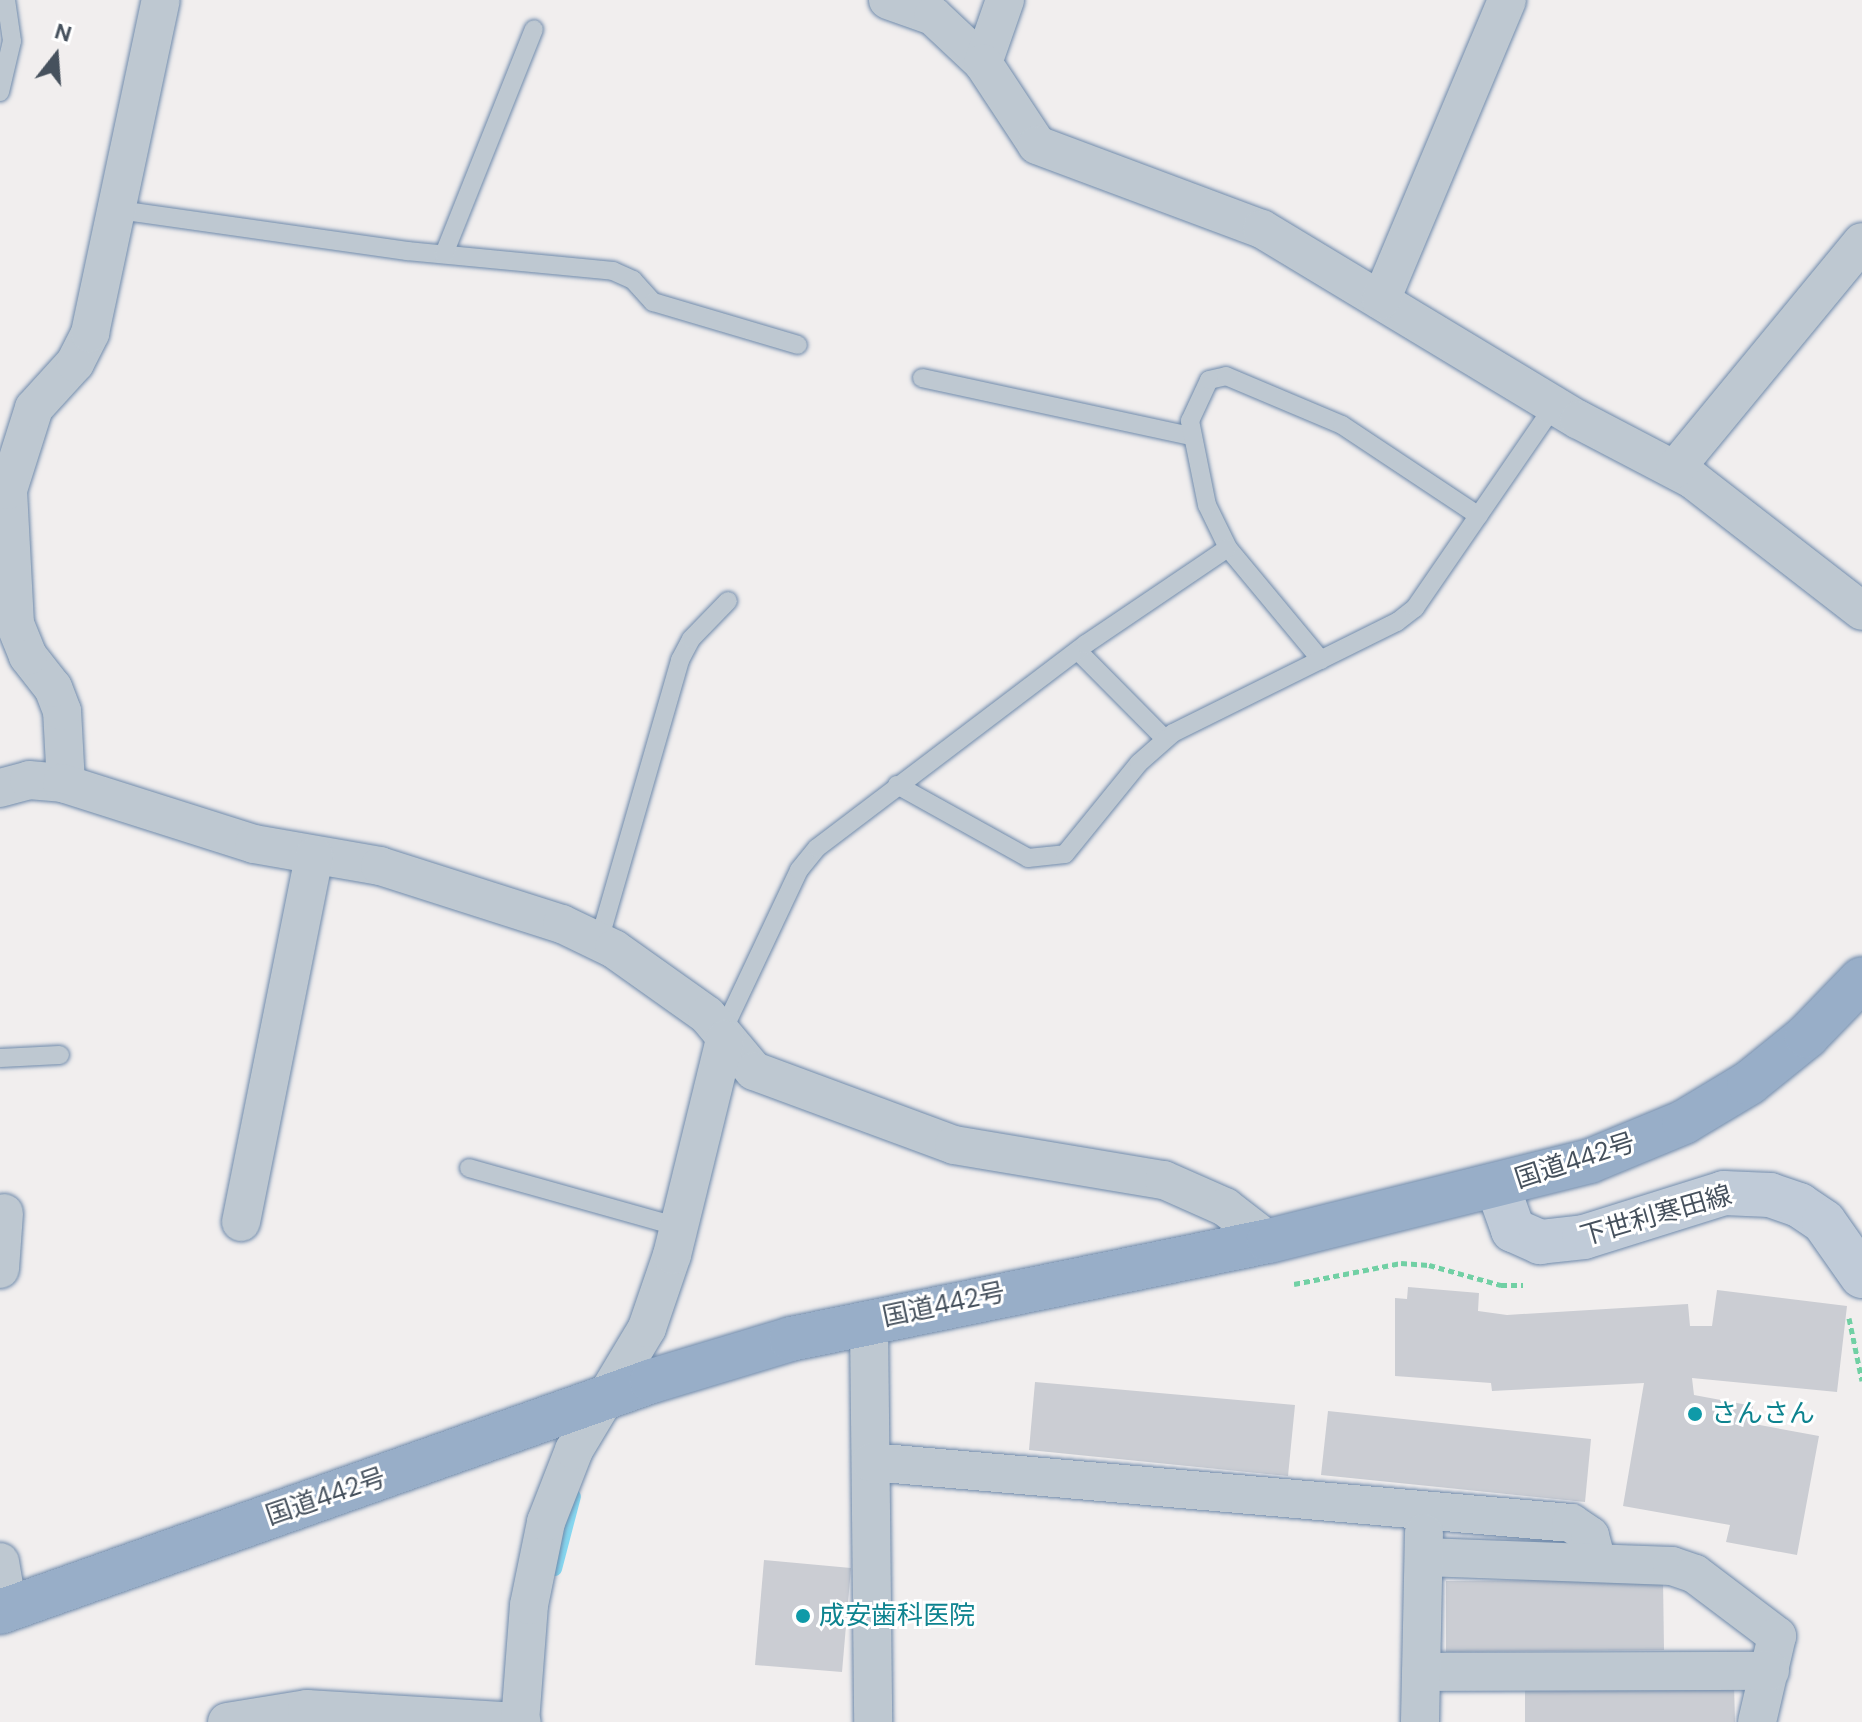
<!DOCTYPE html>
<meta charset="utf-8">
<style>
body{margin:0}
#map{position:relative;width:1862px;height:1722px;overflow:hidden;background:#f1eeee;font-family:"DM Sans","Noto Sans JP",sans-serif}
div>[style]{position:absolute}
.stream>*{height:14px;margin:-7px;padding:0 7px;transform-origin:7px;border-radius:7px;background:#86d7f0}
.building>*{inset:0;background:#cbcdd3}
.path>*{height:5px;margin-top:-2.5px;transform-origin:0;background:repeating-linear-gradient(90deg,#71d0a4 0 6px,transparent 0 10px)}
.roads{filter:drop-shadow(0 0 2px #6f8aab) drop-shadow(0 0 2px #6f8aab)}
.service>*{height:18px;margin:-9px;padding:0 9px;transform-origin:9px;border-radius:9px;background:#bec8d1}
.minor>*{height:38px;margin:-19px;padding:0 19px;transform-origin:19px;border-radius:19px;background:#bec8d1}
.secondary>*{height:44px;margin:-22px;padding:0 22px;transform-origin:22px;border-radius:22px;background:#c0cbd8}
.trunk>*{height:44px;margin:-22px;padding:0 22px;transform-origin:22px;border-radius:22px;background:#98aec8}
.dots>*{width:22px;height:22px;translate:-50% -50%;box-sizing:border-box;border:4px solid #fff;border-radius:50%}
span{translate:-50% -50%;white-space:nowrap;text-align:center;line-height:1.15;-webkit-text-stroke:6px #fff;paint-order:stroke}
.street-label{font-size:26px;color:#46515d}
.culture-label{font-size:26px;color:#0d838f}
.left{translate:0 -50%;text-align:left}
.north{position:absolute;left:16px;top:16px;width:80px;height:80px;-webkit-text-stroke:6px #fff;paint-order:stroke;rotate:17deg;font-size:22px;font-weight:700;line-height:32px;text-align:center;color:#46515d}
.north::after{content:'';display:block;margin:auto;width:28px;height:36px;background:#46515d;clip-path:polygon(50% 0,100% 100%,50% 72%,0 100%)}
</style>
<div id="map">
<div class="stream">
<div style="left:555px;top:1569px;width:75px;rotate:-75.4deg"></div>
</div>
<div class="building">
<div style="clip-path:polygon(1408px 1287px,1479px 1293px,1478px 1311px,1507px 1315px,1688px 1304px,1690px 1326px,1712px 1326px,1717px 1290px,1847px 1306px,1837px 1392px,1692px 1378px,1694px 1395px,1753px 1406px,1749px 1423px,1819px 1436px,1797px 1555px,1726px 1542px,1730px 1525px,1623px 1506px,1644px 1383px,1492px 1391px,1491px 1383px,1395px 1376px,1395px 1298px,1407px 1299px)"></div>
<div style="clip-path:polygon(1035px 1382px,1295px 1405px,1288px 1476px,1029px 1450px)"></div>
<div style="clip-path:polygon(1328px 1411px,1591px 1439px,1585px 1502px,1321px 1475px)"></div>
<div style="clip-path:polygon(764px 1560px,851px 1568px,842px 1672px,755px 1665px)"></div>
<div style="clip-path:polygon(1663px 1579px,1664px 1650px,1446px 1652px,1446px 1581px)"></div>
<div style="clip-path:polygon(1525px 1684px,1734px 1684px,1735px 1722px,1525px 1722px)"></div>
</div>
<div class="path">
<div style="left:1294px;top:1284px;width:109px;rotate:-11.1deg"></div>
<div style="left:1401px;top:1263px;width:28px;rotate:4deg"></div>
<div style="left:1429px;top:1265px;width:75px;rotate:15.5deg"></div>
<div style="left:1501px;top:1285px;width:22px"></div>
<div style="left:1849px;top:1318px;width:64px;rotate:78.3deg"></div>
</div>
<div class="roads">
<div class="service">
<div style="left:0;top:92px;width:52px;rotate:-76.8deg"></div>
<div style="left:12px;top:41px;width:41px;rotate:-98.3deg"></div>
<div style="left:119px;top:210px;width:291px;rotate:8.1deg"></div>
<div style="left:407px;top:251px;width:207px;rotate:5.5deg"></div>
<div style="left:613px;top:271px;width:22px;rotate:24deg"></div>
<div style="left:633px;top:280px;width:30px;rotate:48deg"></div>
<div style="left:653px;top:302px;width:151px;rotate:16.5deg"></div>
<div style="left:444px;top:254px;width:242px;rotate:-68.2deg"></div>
<div style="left:922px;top:378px;width:274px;rotate:12.2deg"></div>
<div style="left:1078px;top:651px;width:124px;rotate:45.3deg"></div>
<div style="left:1321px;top:660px;width:146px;rotate:-129.7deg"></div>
<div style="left:1228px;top:548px;width:48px;rotate:-116deg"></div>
<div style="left:1207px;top:505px;width:86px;rotate:-101.4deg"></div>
<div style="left:1190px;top:421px;width:45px;rotate:-65.1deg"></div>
<div style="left:1209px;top:380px;width:17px;rotate:-13deg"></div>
<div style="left:1226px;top:376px;width:126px;rotate:22.9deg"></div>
<div style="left:1342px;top:425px;width:164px;rotate:33.6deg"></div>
<div style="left:897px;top:785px;width:150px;rotate:29.1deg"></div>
<div style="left:1028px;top:858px;width:37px;rotate:-6deg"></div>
<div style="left:1065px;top:854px;width:117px;rotate:-50.9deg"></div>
<div style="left:1139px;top:763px;width:45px;rotate:-41.4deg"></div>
<div style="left:1173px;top:733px;width:250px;rotate:-26.4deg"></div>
<div style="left:1397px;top:622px;width:23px;rotate:-38deg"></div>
<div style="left:1415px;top:608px;width:245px;rotate:-55.5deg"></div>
<div style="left:599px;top:941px;width:292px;rotate:-73.9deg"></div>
<div style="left:680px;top:660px;width:24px;rotate:-62deg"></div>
<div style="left:691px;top:639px;width:53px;rotate:-45.8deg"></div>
<div style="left:722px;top:1033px;width:180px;rotate:-64.7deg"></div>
<div style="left:799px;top:870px;width:28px;rotate:-51deg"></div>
<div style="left:817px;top:848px;width:338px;rotate:-37.2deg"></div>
<div style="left:1086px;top:644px;width:171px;rotate:-34.1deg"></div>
<div style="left:0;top:1058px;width:60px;rotate:-2.9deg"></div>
<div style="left:469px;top:1168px;width:218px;rotate:15.7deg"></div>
</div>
<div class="minor">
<div style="left:888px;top:0;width:48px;rotate:19.6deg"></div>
<div style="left:933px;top:16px;width:69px;rotate:43.2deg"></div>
<div style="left:1005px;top:0;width:67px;rotate:109.2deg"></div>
<div style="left:983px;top:63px;width:98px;rotate:56.6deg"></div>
<div style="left:1037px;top:145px;width:240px;rotate:20.5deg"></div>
<div style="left:1262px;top:229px;width:370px;rotate:31.1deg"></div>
<div style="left:1579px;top:420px;width:127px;rotate:27.6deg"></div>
<div style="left:1692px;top:479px;width:215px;rotate:37.8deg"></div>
<div style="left:1381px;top:300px;width:325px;rotate:-67.2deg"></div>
<div style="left:1675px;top:469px;width:294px;rotate:-50.5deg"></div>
<div style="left:66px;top:784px;width:73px;rotate:-93.1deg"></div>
<div style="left:62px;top:711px;width:25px;rotate:-111deg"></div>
<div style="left:53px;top:688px;width:41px;rotate:-128deg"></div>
<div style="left:28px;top:656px;width:35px;rotate:-112deg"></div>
<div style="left:15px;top:624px;width:134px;rotate:-93deg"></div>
<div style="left:8px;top:490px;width:86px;rotate:-72.4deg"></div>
<div style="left:34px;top:408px;width:61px;rotate:-47.7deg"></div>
<div style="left:75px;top:363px;width:34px;rotate:-63deg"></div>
<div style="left:90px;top:333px;width:340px;rotate:-78deg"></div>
<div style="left:0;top:788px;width:30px;rotate:-15deg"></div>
<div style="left:29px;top:780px;width:33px;rotate:5deg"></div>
<div style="left:62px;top:783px;width:201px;rotate:17.6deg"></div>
<div style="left:254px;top:844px;width:128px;rotate:9.9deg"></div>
<div style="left:380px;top:866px;width:191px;rotate:17.7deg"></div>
<div style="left:562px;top:924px;width:58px;rotate:25.7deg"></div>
<div style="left:614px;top:949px;width:114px;rotate:35.4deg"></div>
<div style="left:707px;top:1015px;width:73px;rotate:50deg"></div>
<div style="left:754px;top:1071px;width:213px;rotate:20.3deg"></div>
<div style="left:954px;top:1145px;width:213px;rotate:9.5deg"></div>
<div style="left:1164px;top:1180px;width:67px;rotate:23.9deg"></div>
<div style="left:1225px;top:1207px;width:56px;rotate:37.7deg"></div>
<div style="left:241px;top:1222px;width:373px;rotate:-78.7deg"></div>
<div style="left:0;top:1269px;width:56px;rotate:-85.9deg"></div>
<div style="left:869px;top:1321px;width:401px;rotate:89.4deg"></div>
<div style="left:871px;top:1462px;width:703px;rotate:4.98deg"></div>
<div style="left:1571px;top:1523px;width:23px;rotate:34deg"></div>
<div style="left:1590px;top:1536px;width:27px;rotate:75deg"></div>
<div style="left:1424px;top:1557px;width:248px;rotate:2.1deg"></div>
<div style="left:1672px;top:1566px;width:24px;rotate:19deg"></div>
<div style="left:1695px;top:1574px;width:103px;rotate:37.1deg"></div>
<div style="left:1777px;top:1636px;width:88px;rotate:103.1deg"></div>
<div style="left:0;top:1562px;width:48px;rotate:80.3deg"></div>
<div style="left:1421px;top:1672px;width:349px;rotate:-0.2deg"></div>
<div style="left:227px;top:1722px;width:81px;rotate:-9.2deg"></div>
<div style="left:307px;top:1709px;width:215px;rotate:3.5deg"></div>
<div style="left:520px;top:1722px;width:117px;rotate:-85.6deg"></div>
<div style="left:529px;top:1605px;width:85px;rotate:-78.4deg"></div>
<div style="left:546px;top:1522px;width:77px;rotate:-68.7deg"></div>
<div style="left:574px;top:1450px;width:142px;rotate:-59.1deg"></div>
<div style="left:647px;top:1328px;width:77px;rotate:-71.1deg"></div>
<div style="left:672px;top:1255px;width:222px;rotate:-76.2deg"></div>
<div style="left:1420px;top:1722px;width:189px;rotate:-88.8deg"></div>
</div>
<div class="secondary">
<div style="left:1497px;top:1185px;width:48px;rotate:70.4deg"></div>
<div style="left:1513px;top:1230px;width:30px;rotate:24deg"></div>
<div style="left:1540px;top:1242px;width:44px;rotate:-6.5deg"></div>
<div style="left:1584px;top:1237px;width:147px;rotate:-17.4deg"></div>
<div style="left:1724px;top:1193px;width:46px;rotate:2.5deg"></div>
<div style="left:1770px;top:1195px;width:31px;rotate:19deg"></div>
<div style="left:1799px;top:1205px;width:30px;rotate:34deg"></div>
<div style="left:1824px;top:1222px;width:66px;rotate:54.9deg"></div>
</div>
<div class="trunk">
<div style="left:0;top:1612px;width:692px;rotate:-19.51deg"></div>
<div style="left:652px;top:1381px;width:145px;rotate:-16.8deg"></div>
<div style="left:791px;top:1339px;width:488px;rotate:-11.6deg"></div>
<div style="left:1269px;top:1241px;width:331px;rotate:-14deg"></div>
<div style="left:1590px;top:1161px;width:102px;rotate:-22.5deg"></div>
<div style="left:1684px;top:1122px;width:76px;rotate:-31deg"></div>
<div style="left:1749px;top:1083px;width:75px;rotate:-39deg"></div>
<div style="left:1807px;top:1036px;width:79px;rotate:-46deg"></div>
</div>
</div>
<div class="dots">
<div style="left:1695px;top:1414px;background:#0f9aa8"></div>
<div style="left:803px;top:1616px;background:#0f9aa8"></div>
</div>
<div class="street-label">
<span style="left:1575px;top:1161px;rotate:-18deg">国道442号</span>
<span style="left:1656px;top:1216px;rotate:-16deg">下世利寒田線</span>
<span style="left:944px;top:1305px;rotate:-12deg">国道442号</span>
<span style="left:326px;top:1497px;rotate:-19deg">国道442号</span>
</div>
<div class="culture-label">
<span class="left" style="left:1711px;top:1414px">さんさん</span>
<span class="left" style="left:819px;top:1616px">成安歯科医院</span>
</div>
<div class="north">N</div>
</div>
